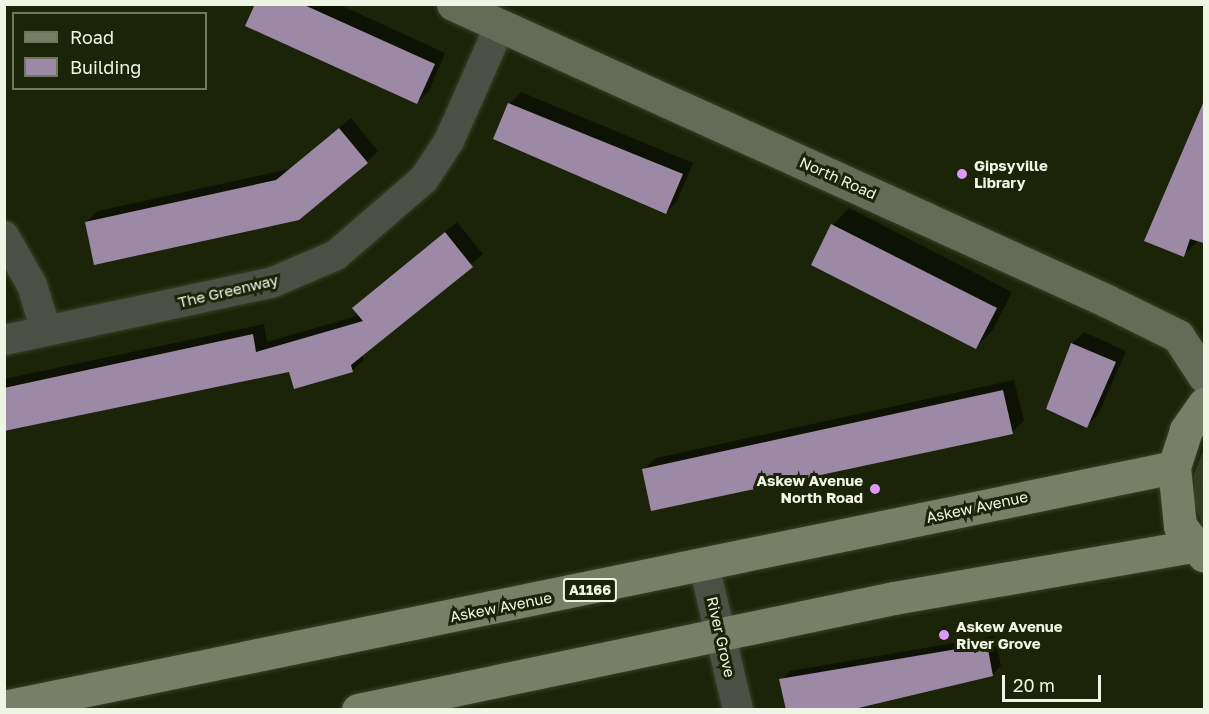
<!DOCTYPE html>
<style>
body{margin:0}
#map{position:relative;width:1209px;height:714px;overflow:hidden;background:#1b2308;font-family:"Golos Text",sans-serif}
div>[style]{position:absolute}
.green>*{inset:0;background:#333c1f}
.shadow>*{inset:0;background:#0007}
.building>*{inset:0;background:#9c89a5}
.roads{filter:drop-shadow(0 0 2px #394027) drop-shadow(0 0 2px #394027)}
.street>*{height:30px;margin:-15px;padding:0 15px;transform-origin:15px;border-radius:15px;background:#4c5044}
.secondary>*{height:33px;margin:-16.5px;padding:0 16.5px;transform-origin:16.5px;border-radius:16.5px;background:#646c58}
.primary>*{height:33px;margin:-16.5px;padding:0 16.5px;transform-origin:16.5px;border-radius:16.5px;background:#778067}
.dots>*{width:16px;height:16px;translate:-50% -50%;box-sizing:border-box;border:3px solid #1b2308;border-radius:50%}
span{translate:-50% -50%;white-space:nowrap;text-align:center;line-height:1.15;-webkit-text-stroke:6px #1b2308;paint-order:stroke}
.shield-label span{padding:2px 4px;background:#1b2308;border:2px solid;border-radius:4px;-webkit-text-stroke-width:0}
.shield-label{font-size:14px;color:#eff5e4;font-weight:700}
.poi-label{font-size:15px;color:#eff5e4;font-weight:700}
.left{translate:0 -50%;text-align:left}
.right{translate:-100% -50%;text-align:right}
.street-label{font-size:15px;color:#eff5e4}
.frame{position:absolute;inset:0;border:6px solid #eff5e4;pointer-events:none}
.legend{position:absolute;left:12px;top:12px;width:195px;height:78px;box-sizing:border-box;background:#1b2308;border:2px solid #707760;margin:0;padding:8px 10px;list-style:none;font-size:18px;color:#eff5e4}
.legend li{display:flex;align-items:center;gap:12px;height:30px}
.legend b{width:30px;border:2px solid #707760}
.scale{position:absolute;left:1002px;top:675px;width:99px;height:27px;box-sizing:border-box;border:3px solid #eff5e4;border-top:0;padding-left:8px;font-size:18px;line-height:21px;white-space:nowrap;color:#eff5e4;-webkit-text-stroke:4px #1b2308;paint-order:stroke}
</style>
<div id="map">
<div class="green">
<div style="clip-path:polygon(1204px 448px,1204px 529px,1194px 503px,1194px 474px)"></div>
</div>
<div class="shadow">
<div style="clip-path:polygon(256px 4px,338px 4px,445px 53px,429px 91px,417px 102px)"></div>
<div style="clip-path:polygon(1195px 4px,1204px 4px,1204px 8px)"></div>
<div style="clip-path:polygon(521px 92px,693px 163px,677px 201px,665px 213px,495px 138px,510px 103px)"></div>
<div style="clip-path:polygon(1204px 116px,1204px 242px,1199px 240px,1183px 255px,1196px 125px)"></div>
<div style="clip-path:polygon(351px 118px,378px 151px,367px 162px,86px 222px,98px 211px,289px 169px)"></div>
<div style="clip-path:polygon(849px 208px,1012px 292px,992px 331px,976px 347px,813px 264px,833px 225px)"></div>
<div style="clip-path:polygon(457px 222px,483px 254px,362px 354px,364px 360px,352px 371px,290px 370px,4px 430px,4px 379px,264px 324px,267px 342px,360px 315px,354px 308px,365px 297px)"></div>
<div style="clip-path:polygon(1084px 332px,1126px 351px,1098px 415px,1086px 426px,1072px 344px)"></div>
<div style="clip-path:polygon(1014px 380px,1024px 421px,1012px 432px,644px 469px,656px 458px)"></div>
<div style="clip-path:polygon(995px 636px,1001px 666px,992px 675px,781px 680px,790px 671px)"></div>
</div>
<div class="building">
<div style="clip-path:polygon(255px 4px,302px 4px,435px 64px,417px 104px,245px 26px)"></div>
<div style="clip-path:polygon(1204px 101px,1204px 243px,1190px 239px,1184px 257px,1144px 241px)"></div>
<div style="clip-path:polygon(508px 103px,683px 174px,666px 214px,493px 139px)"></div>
<div style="clip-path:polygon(339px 128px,368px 163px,299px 220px,94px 265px,85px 222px,276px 180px)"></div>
<div style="clip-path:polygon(831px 224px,997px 308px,976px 349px,811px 265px)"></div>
<div style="clip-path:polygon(445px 232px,473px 267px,351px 365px,353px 372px,294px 389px,289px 372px,4px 431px,4px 388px,253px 334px,256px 352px,363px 321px,352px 308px)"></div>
<div style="clip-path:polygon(1071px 343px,1116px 362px,1087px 428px,1046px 409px)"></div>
<div style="clip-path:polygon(1003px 390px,1013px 434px,651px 511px,642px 469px)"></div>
<div style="clip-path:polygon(987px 644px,993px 676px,850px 710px,786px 710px,779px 679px)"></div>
</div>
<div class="roads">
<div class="street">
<div style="left:4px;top:236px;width:56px;rotate:60.3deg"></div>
<div style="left:32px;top:285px;width:48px;rotate:73.1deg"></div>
<div style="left:4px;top:340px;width:273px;rotate:-12.1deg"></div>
<div style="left:271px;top:283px;width:71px;rotate:-23.3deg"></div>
<div style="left:336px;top:255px;width:116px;rotate:-40.8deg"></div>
<div style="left:424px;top:179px;width:45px;rotate:-56.7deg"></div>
<div style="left:449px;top:141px;width:126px;rotate:-66.1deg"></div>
<div style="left:704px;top:565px;width:149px;rotate:76.8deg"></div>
</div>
<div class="secondary">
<div style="left:453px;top:4px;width:718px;rotate:24.42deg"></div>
<div style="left:1107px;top:301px;width:79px;rotate:26.2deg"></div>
<div style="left:1178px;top:336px;width:48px;rotate:57deg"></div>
</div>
<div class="primary">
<div style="left:1204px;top:404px;width:32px;rotate:125deg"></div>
<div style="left:1186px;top:430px;width:39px;rotate:108deg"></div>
<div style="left:1174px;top:467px;width:59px;rotate:84.2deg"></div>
<div style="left:1180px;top:526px;width:38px;rotate:51deg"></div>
<div style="left:4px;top:707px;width:1194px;rotate:-11.59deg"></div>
<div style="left:358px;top:710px;width:548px;rotate:-11.8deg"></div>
<div style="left:894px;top:598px;width:303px;rotate:-9.9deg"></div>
</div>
</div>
<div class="dots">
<div style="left:962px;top:174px;background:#db9af6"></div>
<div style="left:875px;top:489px;background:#db9af6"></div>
<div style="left:944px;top:635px;background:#db9af6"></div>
</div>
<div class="shield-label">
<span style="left:590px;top:590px">A1166</span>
</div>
<div class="poi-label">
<span class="left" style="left:974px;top:174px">Gipsyville<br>Library</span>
<span class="right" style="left:863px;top:489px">Askew Avenue<br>North Road</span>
<span class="left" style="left:956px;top:635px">Askew Avenue<br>River Grove</span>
</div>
<div class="street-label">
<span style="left:838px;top:178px;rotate:24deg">North Road</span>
<span style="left:228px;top:291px;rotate:-13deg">The Greenway</span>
<span style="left:977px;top:507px;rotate:-12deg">Askew Avenue</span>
<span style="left:501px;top:607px;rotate:-11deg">Askew Avenue</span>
<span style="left:721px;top:637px;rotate:77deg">River Grove</span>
</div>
<div class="frame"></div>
<ul class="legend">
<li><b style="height:8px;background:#778067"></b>Road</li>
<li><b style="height:16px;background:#9c89a5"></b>Building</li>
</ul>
<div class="scale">20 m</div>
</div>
